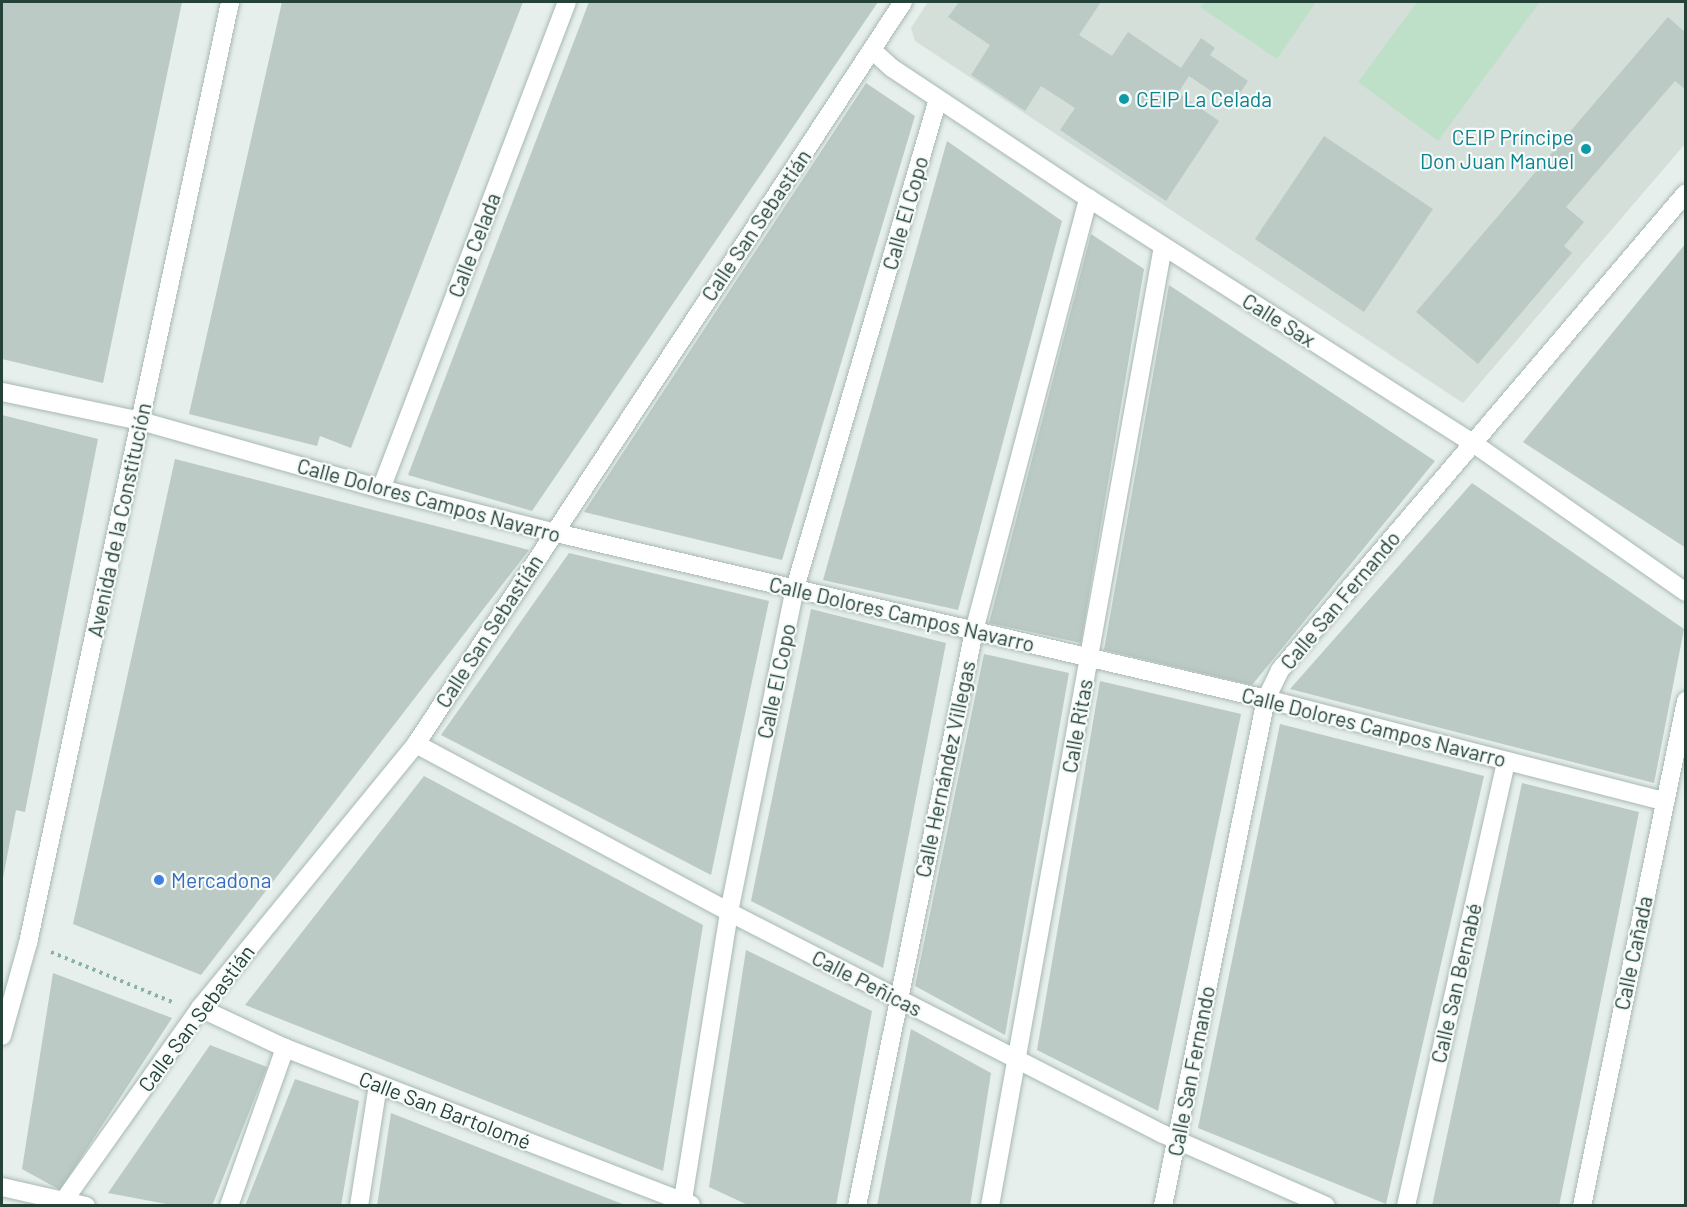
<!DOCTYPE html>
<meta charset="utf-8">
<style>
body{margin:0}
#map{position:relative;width:1687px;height:1207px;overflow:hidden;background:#e6efeb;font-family:Barlow,sans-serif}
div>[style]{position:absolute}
.built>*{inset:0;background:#d4dfda}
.green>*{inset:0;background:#bfe0c8}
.building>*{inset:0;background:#bbcac4}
.path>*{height:4px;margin-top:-2px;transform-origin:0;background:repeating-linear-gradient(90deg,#86b3a5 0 3px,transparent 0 7.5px)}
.roads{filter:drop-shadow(0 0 2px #a8b8b2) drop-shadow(0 0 2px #a8b8b2)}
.minor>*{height:18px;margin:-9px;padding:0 9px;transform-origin:9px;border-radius:9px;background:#fff}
.tertiary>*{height:18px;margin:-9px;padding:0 9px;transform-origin:9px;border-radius:9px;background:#fff}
.dots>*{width:16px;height:16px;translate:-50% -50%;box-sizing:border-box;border:3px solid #f7fbf9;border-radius:50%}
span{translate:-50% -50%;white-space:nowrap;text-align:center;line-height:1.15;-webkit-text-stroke:4.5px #f7fbf9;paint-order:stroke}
.culture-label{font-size:21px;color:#0d838f}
.left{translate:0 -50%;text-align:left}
.right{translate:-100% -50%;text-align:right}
.street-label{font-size:21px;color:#24423a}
.shop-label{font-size:21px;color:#366cbe}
.frame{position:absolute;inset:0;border:3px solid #24423a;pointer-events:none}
</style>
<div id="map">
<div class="built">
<div style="clip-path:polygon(928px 2px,1685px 2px,1685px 144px,1463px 403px,915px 41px,911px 28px)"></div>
</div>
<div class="green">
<div style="clip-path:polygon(1204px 2px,1316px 2px,1277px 59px,1200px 7px)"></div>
<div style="clip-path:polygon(1417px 2px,1540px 2px,1438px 141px,1358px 82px)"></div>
</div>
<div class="building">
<div style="clip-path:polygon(2px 2px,182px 2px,103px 383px,2px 359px)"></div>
<div style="clip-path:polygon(282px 2px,523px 2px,351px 448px,320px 436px,317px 446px,189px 414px)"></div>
<div style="clip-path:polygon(589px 2px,878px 2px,532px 511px,408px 475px)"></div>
<div style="clip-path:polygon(959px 2px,1101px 2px,1079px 35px,1112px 56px,1128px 32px,1181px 68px,1201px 38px,1215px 48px,1210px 55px,1248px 81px,1232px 105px,1189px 76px,1178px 93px,1219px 121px,1166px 201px,1060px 130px,1075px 108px,1041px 86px,1025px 111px,971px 75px,990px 45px,948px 17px)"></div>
<div style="clip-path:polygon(1668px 17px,1686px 33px,1686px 90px,1675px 81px,1566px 207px,1584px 222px,1564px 246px,1572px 253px,1478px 364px,1416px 312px)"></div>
<div style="clip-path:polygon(866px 83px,915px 116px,782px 560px,584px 512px)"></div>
<div style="clip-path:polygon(1324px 136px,1433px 209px,1364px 312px,1255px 239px)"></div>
<div style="clip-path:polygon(947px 141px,1062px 221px,958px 610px,823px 580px)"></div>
<div style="clip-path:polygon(1091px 234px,1144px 269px,1081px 643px,989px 623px)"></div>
<div style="clip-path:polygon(1686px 243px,1686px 548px,1523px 442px)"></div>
<div style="clip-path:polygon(1169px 285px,1435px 461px,1252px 685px,1104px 650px)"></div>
<div style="clip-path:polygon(2px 415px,98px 439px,25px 812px,16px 810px,3px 878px)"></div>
<div style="clip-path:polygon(175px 459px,529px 550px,201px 975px,73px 924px)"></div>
<div style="clip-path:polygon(1472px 483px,1684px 629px,1654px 783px,1290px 689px)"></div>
<div style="clip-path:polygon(569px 553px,769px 601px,711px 875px,441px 735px)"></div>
<div style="clip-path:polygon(811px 609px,946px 643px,883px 968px,751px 901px)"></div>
<div style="clip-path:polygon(984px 654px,1069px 673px,1005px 1035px,915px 986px)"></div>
<div style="clip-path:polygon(1100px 681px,1241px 714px,1158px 1111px,1037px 1050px)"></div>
<div style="clip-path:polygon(1280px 724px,1484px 776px,1386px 1204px,1198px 1128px)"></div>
<div style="clip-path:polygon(424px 776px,703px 925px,663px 1171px,245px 1005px)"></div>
<div style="clip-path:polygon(1522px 783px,1639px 812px,1559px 1206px,1432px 1206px)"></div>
<div style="clip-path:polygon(746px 950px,872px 1011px,836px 1206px,750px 1206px,709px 1187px)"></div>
<div style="clip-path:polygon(53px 973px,172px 1018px,60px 1190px,22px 1169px)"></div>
<div style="clip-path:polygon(911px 1029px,991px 1073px,970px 1206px,877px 1206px)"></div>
<div style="clip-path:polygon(210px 1045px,267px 1067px,212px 1206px,177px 1206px,108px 1193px)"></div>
<div style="clip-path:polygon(295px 1079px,359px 1101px,341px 1206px,245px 1206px)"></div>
<div style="clip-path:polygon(391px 1113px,625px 1205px,625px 1206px,377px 1206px)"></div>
</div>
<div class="path">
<div style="left:51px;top:952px;width:134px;rotate:22.4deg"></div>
</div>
<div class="roads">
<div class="minor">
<div style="left:872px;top:50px;width:27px;rotate:42deg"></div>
<div style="left:892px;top:68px;width:235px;rotate:33.6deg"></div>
<div style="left:1088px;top:198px;width:456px;rotate:32.5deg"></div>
<div style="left:1473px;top:443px;width:260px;rotate:35deg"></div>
<div style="left:2px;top:392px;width:142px;rotate:11.8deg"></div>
<div style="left:141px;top:421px;width:249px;rotate:15.8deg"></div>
<div style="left:381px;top:489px;width:176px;rotate:14.1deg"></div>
<div style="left:552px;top:532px;width:733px;rotate:13.16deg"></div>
<div style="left:1266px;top:699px;width:411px;rotate:14.4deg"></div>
<div style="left:381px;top:489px;width:521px;rotate:-69.1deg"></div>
<div style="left:416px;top:744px;width:355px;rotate:28.2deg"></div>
<div style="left:729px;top:912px;width:487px;rotate:27.1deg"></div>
<div style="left:1163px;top:1134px;width:178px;rotate:23.8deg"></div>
<div style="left:200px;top:1008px;width:94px;rotate:25.2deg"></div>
<div style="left:285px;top:1048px;width:435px;rotate:21.1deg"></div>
<div style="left:2px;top:1187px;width:86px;rotate:12.7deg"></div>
<div style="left:60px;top:1206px;width:242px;rotate:-54.7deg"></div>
<div style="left:200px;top:1008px;width:341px;rotate:-50.7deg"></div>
<div style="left:416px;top:744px;width:888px;rotate:-56.72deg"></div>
<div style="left:229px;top:1206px;width:168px;rotate:-70.5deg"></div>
<div style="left:359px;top:1206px;width:123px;rotate:-81.1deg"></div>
<div style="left:682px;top:1206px;width:298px;rotate:-80.9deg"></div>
<div style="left:729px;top:912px;width:331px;rotate:-78.5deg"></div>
<div style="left:795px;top:588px;width:509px;rotate:-73.7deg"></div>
<div style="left:857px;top:1206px;width:587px;rotate:-78.5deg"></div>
<div style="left:974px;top:631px;width:448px;rotate:-75.2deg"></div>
<div style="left:990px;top:1206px;width:975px;rotate:-79.78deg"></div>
<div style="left:1163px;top:1206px;width:517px;rotate:-78.52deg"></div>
<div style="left:1266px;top:699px;width:32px;rotate:-64deg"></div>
<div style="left:1280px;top:670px;width:626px;rotate:-49.6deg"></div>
<div style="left:1406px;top:1206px;width:456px;rotate:-77.3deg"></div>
<div style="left:1582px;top:1206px;width:516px;rotate:-78.36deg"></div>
</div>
<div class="tertiary">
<div style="left:2px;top:1036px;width:97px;rotate:-74.4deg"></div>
<div style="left:28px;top:943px;width:962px;rotate:-77.88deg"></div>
</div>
</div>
<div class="dots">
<div style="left:1124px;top:99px;background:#0f9aa8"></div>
<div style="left:1586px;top:149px;background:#0f9aa8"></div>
<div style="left:159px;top:880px;background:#3f7fe0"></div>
</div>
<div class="culture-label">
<span class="left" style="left:1136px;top:99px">CEIP La Celada</span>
<span class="right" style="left:1574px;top:149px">CEIP Príncipe<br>Don Juan Manuel</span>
</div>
<div class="street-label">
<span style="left:905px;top:213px;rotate:-74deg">Calle El Copo</span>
<span style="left:756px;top:225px;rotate:-56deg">Calle San Sebastián</span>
<span style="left:474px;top:245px;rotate:-69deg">Calle Celada</span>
<span style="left:1279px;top:320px;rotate:32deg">Calle Sax</span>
<span style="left:429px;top:500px;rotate:15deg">Calle Dolores Campos Navarro</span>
<span style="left:119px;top:520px;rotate:-78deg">Avenida de la Constitución</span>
<span style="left:1340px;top:600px;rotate:-50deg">Calle San Fernando</span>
<span style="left:902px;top:614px;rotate:13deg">Calle Dolores Campos Navarro</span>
<span style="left:489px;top:631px;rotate:-57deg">Calle San Sebastián</span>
<span style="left:776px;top:681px;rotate:-78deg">Calle El Copo</span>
<span style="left:1077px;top:726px;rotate:-80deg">Calle Ritas</span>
<span style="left:1374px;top:727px;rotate:14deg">Calle Dolores Campos Navarro</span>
<span style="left:945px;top:769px;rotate:-78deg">Calle Hernández Villegas</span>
<span style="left:1633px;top:953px;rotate:-78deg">Calle Cañada</span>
<span style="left:867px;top:983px;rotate:27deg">Calle Peñicas</span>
<span style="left:1456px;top:983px;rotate:-77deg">Calle San Bernabé</span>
<span style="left:196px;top:1018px;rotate:-53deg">Calle San Sebastián</span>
<span style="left:1191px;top:1071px;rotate:-79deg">Calle San Fernando</span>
<span style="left:445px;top:1110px;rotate:21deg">Calle San Bartolomé</span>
</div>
<div class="shop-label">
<span class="left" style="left:171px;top:880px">Mercadona</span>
</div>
<div class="frame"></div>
</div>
